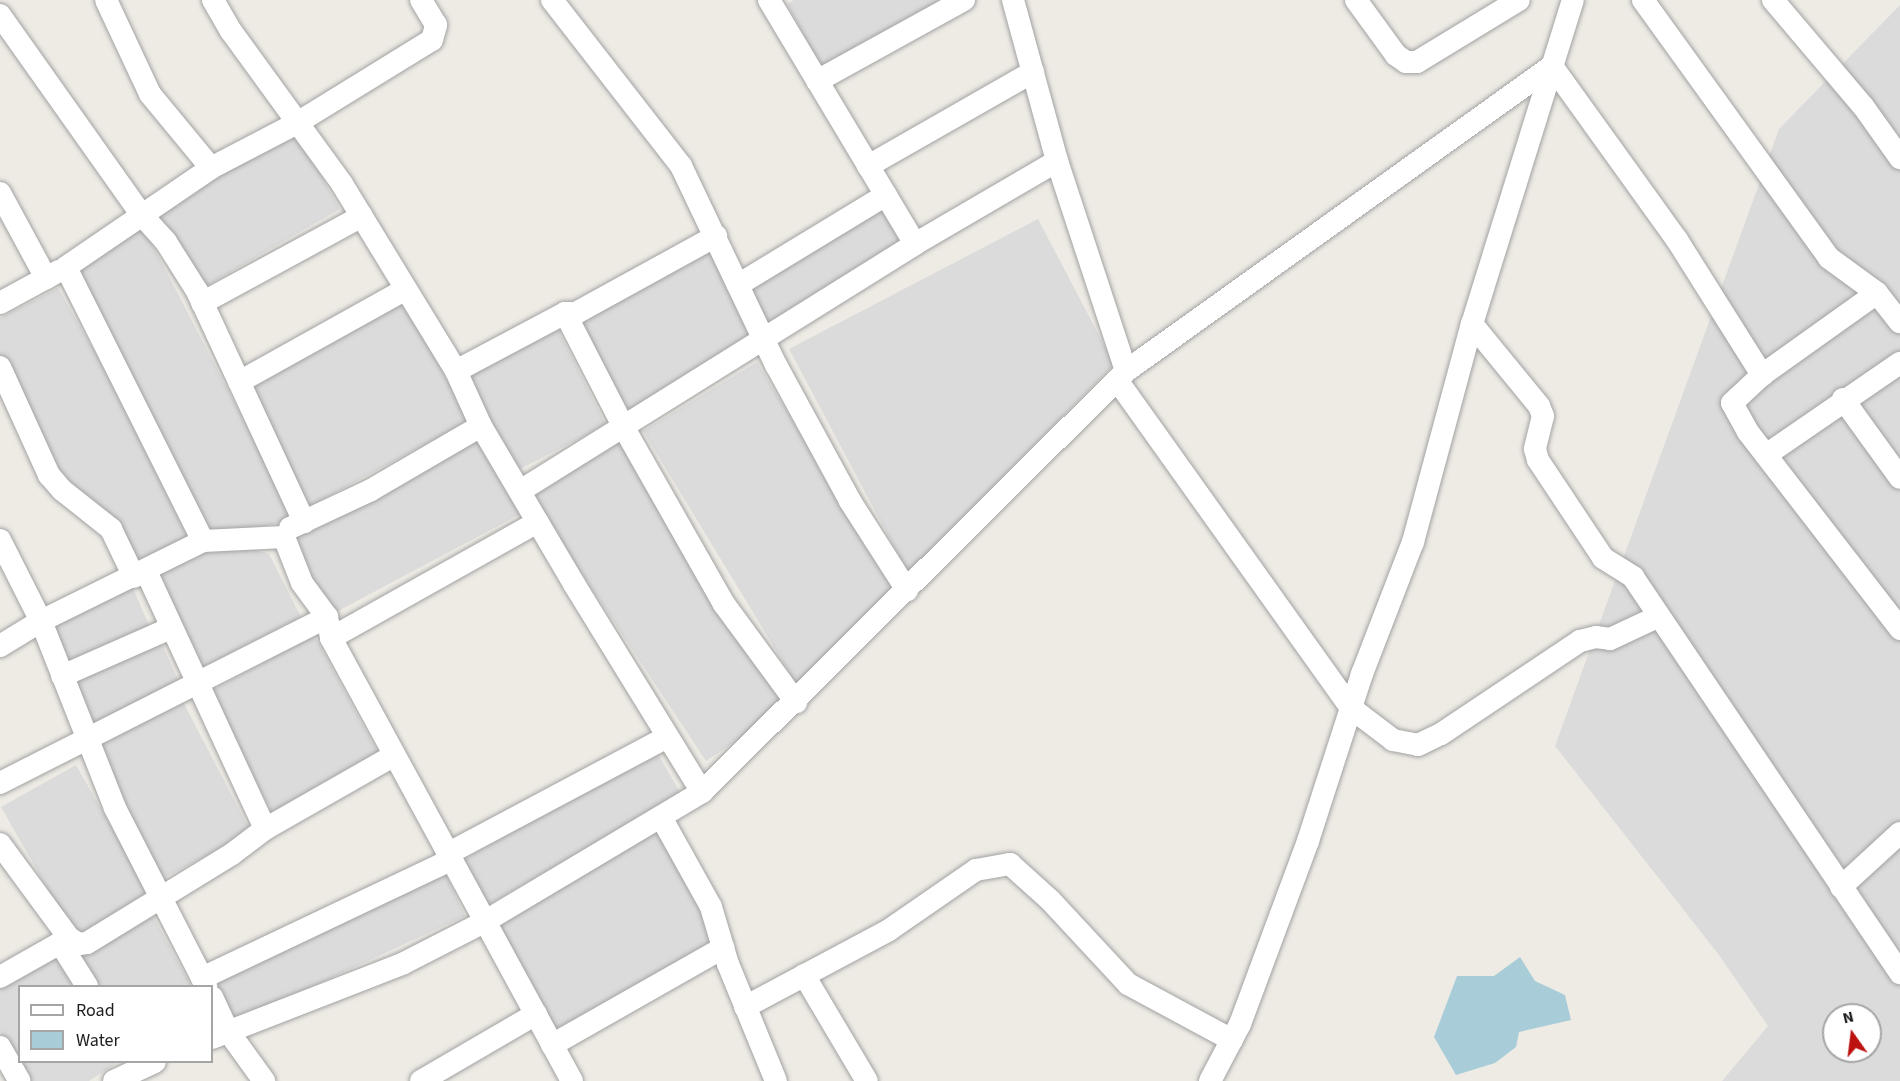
<!DOCTYPE html>
<style>
body{margin:0}
#map{position:relative;width:1900px;height:1081px;overflow:hidden;background:#eeebe5;font-family:"Source Sans 3",sans-serif}
div>[style]{position:absolute}
.residential>*{inset:0;background:#dcdbdb}
.water>*{inset:0;background:#a9cdd8}
.roads{filter:drop-shadow(0 0 2px #a2a2a2) drop-shadow(0 0 2px #a2a2a2)}
.minor>*{height:22px;margin:-11px;padding:0 11px;transform-origin:11px;border-radius:11px;background:#fff}
span{translate:-50% -50%;white-space:nowrap;text-align:center;line-height:1.15;-webkit-text-stroke:4.5px #fff;paint-order:stroke}
.legend{position:absolute;left:18px;top:985px;width:195px;height:78px;box-sizing:border-box;background:#fff;border:2px solid #a5a5a5;margin:0;padding:8px 10px;list-style:none;font-size:18px;color:#1e1e1e}
.legend li{display:flex;align-items:center;gap:12px;height:30px}
.legend b{width:30px;border:2px solid #a5a5a5}
.north{position:absolute;left:1822px;top:1003px;width:60px;height:60px;box-sizing:border-box;background:#fff;border:2px solid #a5a5a5;border-radius:50%;rotate:346deg;font-size:16px;font-weight:700;line-height:24px;text-align:center;color:#1e1e1e}
.north::after{content:'';display:block;margin:auto;width:21px;height:27px;background:#bc1311;clip-path:polygon(50% 0,100% 100%,50% 72%,0 100%)}
</style>
<div id="map">
<div class="residential">
<div style="clip-path:polygon(794px 0,941px 0,821px 66px,787px 4px)"></div>
<div style="clip-path:polygon(evenodd,1900px 5px,1900px 1081px,1722px 1081px,1768px 1026px,1719px 955px,1555px 746px,1779px 129px,1900px 5px,1834px 1015px,1870px 1015px,1870px 1051px,1834px 1051px,1834px 1015px)"></div>
<div style="clip-path:polygon(295px 131px,340px 209px,197px 291px,152px 213px)"></div>
<div style="clip-path:polygon(879px 206px,903px 243px,769px 325px,746px 288px)"></div>
<div style="clip-path:polygon(1038px 219px,1114px 364px,908px 573px,789px 349px)"></div>
<div style="clip-path:polygon(142px 225px,295px 519px,206px 539px,64px 265px)"></div>
<div style="clip-path:polygon(707px 245px,758px 343px,628px 411px,576px 313px)"></div>
<div style="clip-path:polygon(58px 288px,203px 541px,136px 571px,61px 479px,0 362px,0 318px)"></div>
<div style="clip-path:polygon(403px 298px,469px 421px,310px 506px,244px 383px)"></div>
<div style="clip-path:polygon(557px 328px,606px 425px,512px 473px,463px 376px)"></div>
<div style="clip-path:polygon(757px 362px,894px 588px,797px 685px,643px 431px)"></div>
<div style="clip-path:polygon(479px 432px,522px 513px,327px 617px,284px 537px)"></div>
<div style="clip-path:polygon(618px 438px,793px 704px,706px 761px,530px 495px)"></div>
<div style="clip-path:polygon(224px 541px,269px 554px,301px 617px,203px 667px,156px 575px)"></div>
<div style="clip-path:polygon(133px 588px,150px 628px,67px 664px,50px 624px)"></div>
<div style="clip-path:polygon(314px 635px,379px 755px,272px 812px,207px 693px)"></div>
<div style="clip-path:polygon(160px 640px,180px 684px,92px 726px,71px 682px)"></div>
<div style="clip-path:polygon(183px 702px,251px 832px,162px 879px,93px 749px)"></div>
<div style="clip-path:polygon(655px 749px,681px 794px,486px 906px,460px 862px)"></div>
<div style="clip-path:polygon(76px 765px,154px 902px,79px 944px,1px 807px)"></div>
<div style="clip-path:polygon(658px 831px,704px 910px,712px 943px,556px 1033px,494px 926px)"></div>
<div style="clip-path:polygon(445px 873px,465px 916px,231px 1024px,211px 981px)"></div>
<div style="clip-path:polygon(153px 916px,191px 986px,96px 986px,79px 956px)"></div>
<div style="clip-path:polygon(54px 955px,73px 986px,20px 986px,20px 1062px,118px 1062px,89px 1081px,30px 1081px,0 1031px,0 987px)"></div>
</div>
<div class="water">
<div style="clip-path:polygon(1520px 957px,1535px 981px,1565px 995px,1571px 1020px,1519px 1032px,1516px 1047px,1495px 1063px,1456px 1075px,1434px 1037px,1457px 976px,1494px 976px)"></div>
</div>
<div class="roads">
<div class="minor">
<div style="left:106px;top:0;width:104px;rotate:64.9deg"></div>
<div style="left:150px;top:94px;width:96px;rotate:50.5deg"></div>
<div style="left:213px;top:0;width:36px;rotate:60deg"></div>
<div style="left:231px;top:31px;width:189px;rotate:54deg"></div>
<div style="left:342px;top:184px;width:219px;rotate:58.6deg"></div>
<div style="left:456px;top:371px;width:60px;rotate:65.6deg"></div>
<div style="left:481px;top:426px;width:183px;rotate:59.5deg"></div>
<div style="left:574px;top:584px;width:244px;rotate:58.4deg"></div>
<div style="left:552px;top:0;width:210px;rotate:52.1deg"></div>
<div style="left:681px;top:166px;width:221px;rotate:64.5deg"></div>
<div style="left:776px;top:365px;width:155px;rotate:61.4deg"></div>
<div style="left:850px;top:501px;width:106px;rotate:57.4deg"></div>
<div style="left:769px;top:0;width:284px;rotate:59.1deg"></div>
<div style="left:1013px;top:0;width:167px;rotate:74.7deg"></div>
<div style="left:1057px;top:161px;width:221px;rotate:71.8deg"></div>
<div style="left:1356px;top:0;width:68px;rotate:54deg"></div>
<div style="left:1396px;top:55px;width:12px;rotate:35deg"></div>
<div style="left:1406px;top:62px;width:11px"></div>
<div style="left:1417px;top:62px;width:119px;rotate:-31.3deg"></div>
<div style="left:1643px;top:0;width:318px;rotate:54.2deg"></div>
<div style="left:1829px;top:258px;width:59px;rotate:36.1deg"></div>
<div style="left:1877px;top:293px;width:37px;rotate:52deg"></div>
<div style="left:1773px;top:0;width:139px;rotate:49.7deg"></div>
<div style="left:1863px;top:106px;width:64px;rotate:54.6deg"></div>
<div style="left:0;top:15px;width:242px;rotate:54.7deg"></div>
<div style="left:140px;top:213px;width:39px;rotate:48deg"></div>
<div style="left:166px;top:242px;width:58px;rotate:57.7deg"></div>
<div style="left:197px;top:291px;width:255px;rotate:65.1deg"></div>
<div style="left:817px;top:81px;width:168px;rotate:-28.9deg"></div>
<div style="left:868px;top:166px;width:190px;rotate:-29.7deg"></div>
<div style="left:0;top:193px;width:97px;rotate:61.6deg"></div>
<div style="left:738px;top:285px;width:173px;rotate:-31.3deg"></div>
<div style="left:1877px;top:293px;width:141px;rotate:144.5deg"></div>
<div style="left:1762px;top:375px;width:41px;rotate:137deg"></div>
<div style="left:1732px;top:403px;width:33px;rotate:61deg"></div>
<div style="left:1748px;top:432px;width:249px;rotate:52.3deg"></div>
<div style="left:0;top:303px;width:67px;rotate:-28.5deg"></div>
<div style="left:202px;top:303px;width:182px;rotate:-28.5deg"></div>
<div style="left:565px;top:313px;width:129px;rotate:62.8deg"></div>
<div style="left:624px;top:428px;width:202px;rotate:60.4deg"></div>
<div style="left:724px;top:604px;width:122px;rotate:53.7deg"></div>
<div style="left:1472px;top:324px;width:106px;rotate:50.7deg"></div>
<div style="left:1539px;top:406px;width:11px;rotate:68deg"></div>
<div style="left:1543px;top:416px;width:34px;rotate:104deg"></div>
<div style="left:1535px;top:449px;width:11px;rotate:75deg"></div>
<div style="left:1538px;top:460px;width:118px;rotate:56.4deg"></div>
<div style="left:1603px;top:558px;width:36px;rotate:32deg"></div>
<div style="left:1633px;top:577px;width:478px;rotate:56deg"></div>
<div style="left:0;top:367px;width:119px;rotate:65.6deg"></div>
<div style="left:49px;top:475px;width:20px;rotate:49deg"></div>
<div style="left:62px;top:490px;width:63px;rotate:38.5deg"></div>
<div style="left:111px;top:529px;width:53px;rotate:64.4deg"></div>
<div style="left:456px;top:371px;width:123px;rotate:-28deg"></div>
<div style="left:565px;top:313px;width:11px"></div>
<div style="left:576px;top:313px;width:160px;rotate:-28.8deg"></div>
<div style="left:1117px;top:380px;width:403px;rotate:54.5deg"></div>
<div style="left:1351px;top:708px;width:53px;rotate:37.3deg"></div>
<div style="left:1393px;top:740px;width:25px;rotate:11deg"></div>
<div style="left:1418px;top:745px;width:25px;rotate:-26deg"></div>
<div style="left:1441px;top:734px;width:167px;rotate:-33.8deg"></div>
<div style="left:1580px;top:641px;width:16px;rotate:-14deg"></div>
<div style="left:1596px;top:637px;width:14px;rotate:8deg"></div>
<div style="left:1610px;top:639px;width:54px;rotate:-25.1deg"></div>
<div style="left:239px;top:382px;width:191px;rotate:-29.1deg"></div>
<div style="left:1843px;top:399px;width:97px;rotate:54.2deg"></div>
<div style="left:1766px;top:455px;width:163px;rotate:-34.5deg"></div>
<div style="left:520px;top:491px;width:466px;rotate:-32deg"></div>
<div style="left:915px;top:244px;width:164px;rotate:-30.3deg"></div>
<div style="left:290px;top:528px;width:89px;rotate:-25.1deg"></div>
<div style="left:371px;top:490px;width:127px;rotate:-30.2deg"></div>
<div style="left:284px;top:537px;width:49px;rotate:68.6deg"></div>
<div style="left:302px;top:583px;width:42px;rotate:53.7deg"></div>
<div style="left:327px;top:617px;width:21px;rotate:79deg"></div>
<div style="left:331px;top:638px;width:504px;rotate:61.45deg"></div>
<div style="left:0;top:540px;width:91px;rotate:63.2deg"></div>
<div style="left:41px;top:621px;width:201px;rotate:68.4deg"></div>
<div style="left:115px;top:808px;width:200px;rotate:62.9deg"></div>
<div style="left:203px;top:541px;width:306px;rotate:-116.6deg"></div>
<div style="left:66px;top:267px;width:176px;rotate:-34.3deg"></div>
<div style="left:211px;top:168px;width:97px;rotate:-27.6deg"></div>
<div style="left:297px;top:123px;width:158px;rotate:-31.6deg"></div>
<div style="left:432px;top:40px;width:16px;rotate:-75deg"></div>
<div style="left:436px;top:25px;width:29px;rotate:-121deg"></div>
<div style="left:146px;top:571px;width:284px;rotate:65.2deg"></div>
<div style="left:331px;top:638px;width:237px;rotate:-29.3deg"></div>
<div style="left:0;top:646px;width:48px;rotate:-31.4deg"></div>
<div style="left:41px;top:621px;width:181px;rotate:-26.3deg"></div>
<div style="left:203px;top:541px;width:81px;rotate:-2.8deg"></div>
<div style="left:62px;top:676px;width:119px;rotate:-23.8deg"></div>
<div style="left:0;top:783px;width:367px;rotate:-26.9deg"></div>
<div style="left:661px;top:817px;width:103px;rotate:60.9deg"></div>
<div style="left:711px;top:907px;width:59px;rotate:73.4deg"></div>
<div style="left:728px;top:964px;width:126px;rotate:67.7deg"></div>
<div style="left:0;top:844px;width:117px;rotate:53.7deg"></div>
<div style="left:69px;top:938px;width:12px;rotate:31deg"></div>
<div style="left:79px;top:944px;width:8px;rotate:-7deg"></div>
<div style="left:87px;top:943px;width:170px;rotate:-31.5deg"></div>
<div style="left:232px;top:854px;width:41px;rotate:-37.1deg"></div>
<div style="left:265px;top:829px;width:147px;rotate:-29.7deg"></div>
<div style="left:447px;top:854px;width:249px;rotate:-28deg"></div>
<div style="left:1841px;top:887px;width:80px;rotate:-42.5deg"></div>
<div style="left:60px;top:943px;width:51px;rotate:57.9deg"></div>
<div style="left:804px;top:975px;width:123px;rotate:59.3deg"></div>
<div style="left:0;top:977px;width:79px;rotate:-29.5deg"></div>
<div style="left:202px;top:978px;width:275px;rotate:-25.4deg"></div>
<div style="left:212px;top:997px;width:38px;rotate:65deg"></div>
<div style="left:228px;top:1031px;width:62px;rotate:54.2deg"></div>
<div style="left:745px;top:1007px;width:163px;rotate:-28.1deg"></div>
<div style="left:889px;top:930px;width:106px;rotate:-34.6deg"></div>
<div style="left:976px;top:870px;width:35px;rotate:-10deg"></div>
<div style="left:1010px;top:864px;width:54px;rotate:42deg"></div>
<div style="left:1050px;top:900px;width:115px;rotate:47.1deg"></div>
<div style="left:1128px;top:984px;width:118px;rotate:28.3deg"></div>
<div style="left:212px;top:1038px;width:206px;rotate:-21.3deg"></div>
<div style="left:404px;top:963px;width:90px;rotate:-27.1deg"></div>
<div style="left:484px;top:922px;width:254px;rotate:-30.8deg"></div>
<div style="left:702px;top:792px;width:598px;rotate:-44.8deg"></div>
<div style="left:1126px;top:371px;width:524px;rotate:-35.6deg"></div>
<div style="left:1552px;top:66px;width:214px;rotate:54.3deg"></div>
<div style="left:1677px;top:240px;width:160px;rotate:57.8deg"></div>
<div style="left:552px;top:1045px;width:197px;rotate:-29.6deg"></div>
<div style="left:0;top:1047px;width:39px;rotate:60deg"></div>
<div style="left:114px;top:1081px;width:45px;rotate:-24.9deg"></div>
<div style="left:421px;top:1081px;width:133px;rotate:-30.2deg"></div>
<div style="left:1210px;top:1081px;width:64px;rotate:-62.2deg"></div>
<div style="left:1240px;top:1024px;width:195px;rotate:-69.6deg"></div>
<div style="left:1308px;top:841px;width:176px;rotate:-72.1deg"></div>
<div style="left:1362px;top:674px;width:142px;rotate:-68.9deg"></div>
<div style="left:1413px;top:542px;width:226px;rotate:-74.9deg"></div>
<div style="left:1472px;top:324px;width:339px;rotate:-72.7deg"></div>
</div>
</div>
<ul class="legend">
<li><b style="height:8px;background:#fff"></b>Road</li>
<li><b style="height:16px;background:#a9cdd8"></b>Water</li>
</ul>
<div class="north">N</div>
</div>
